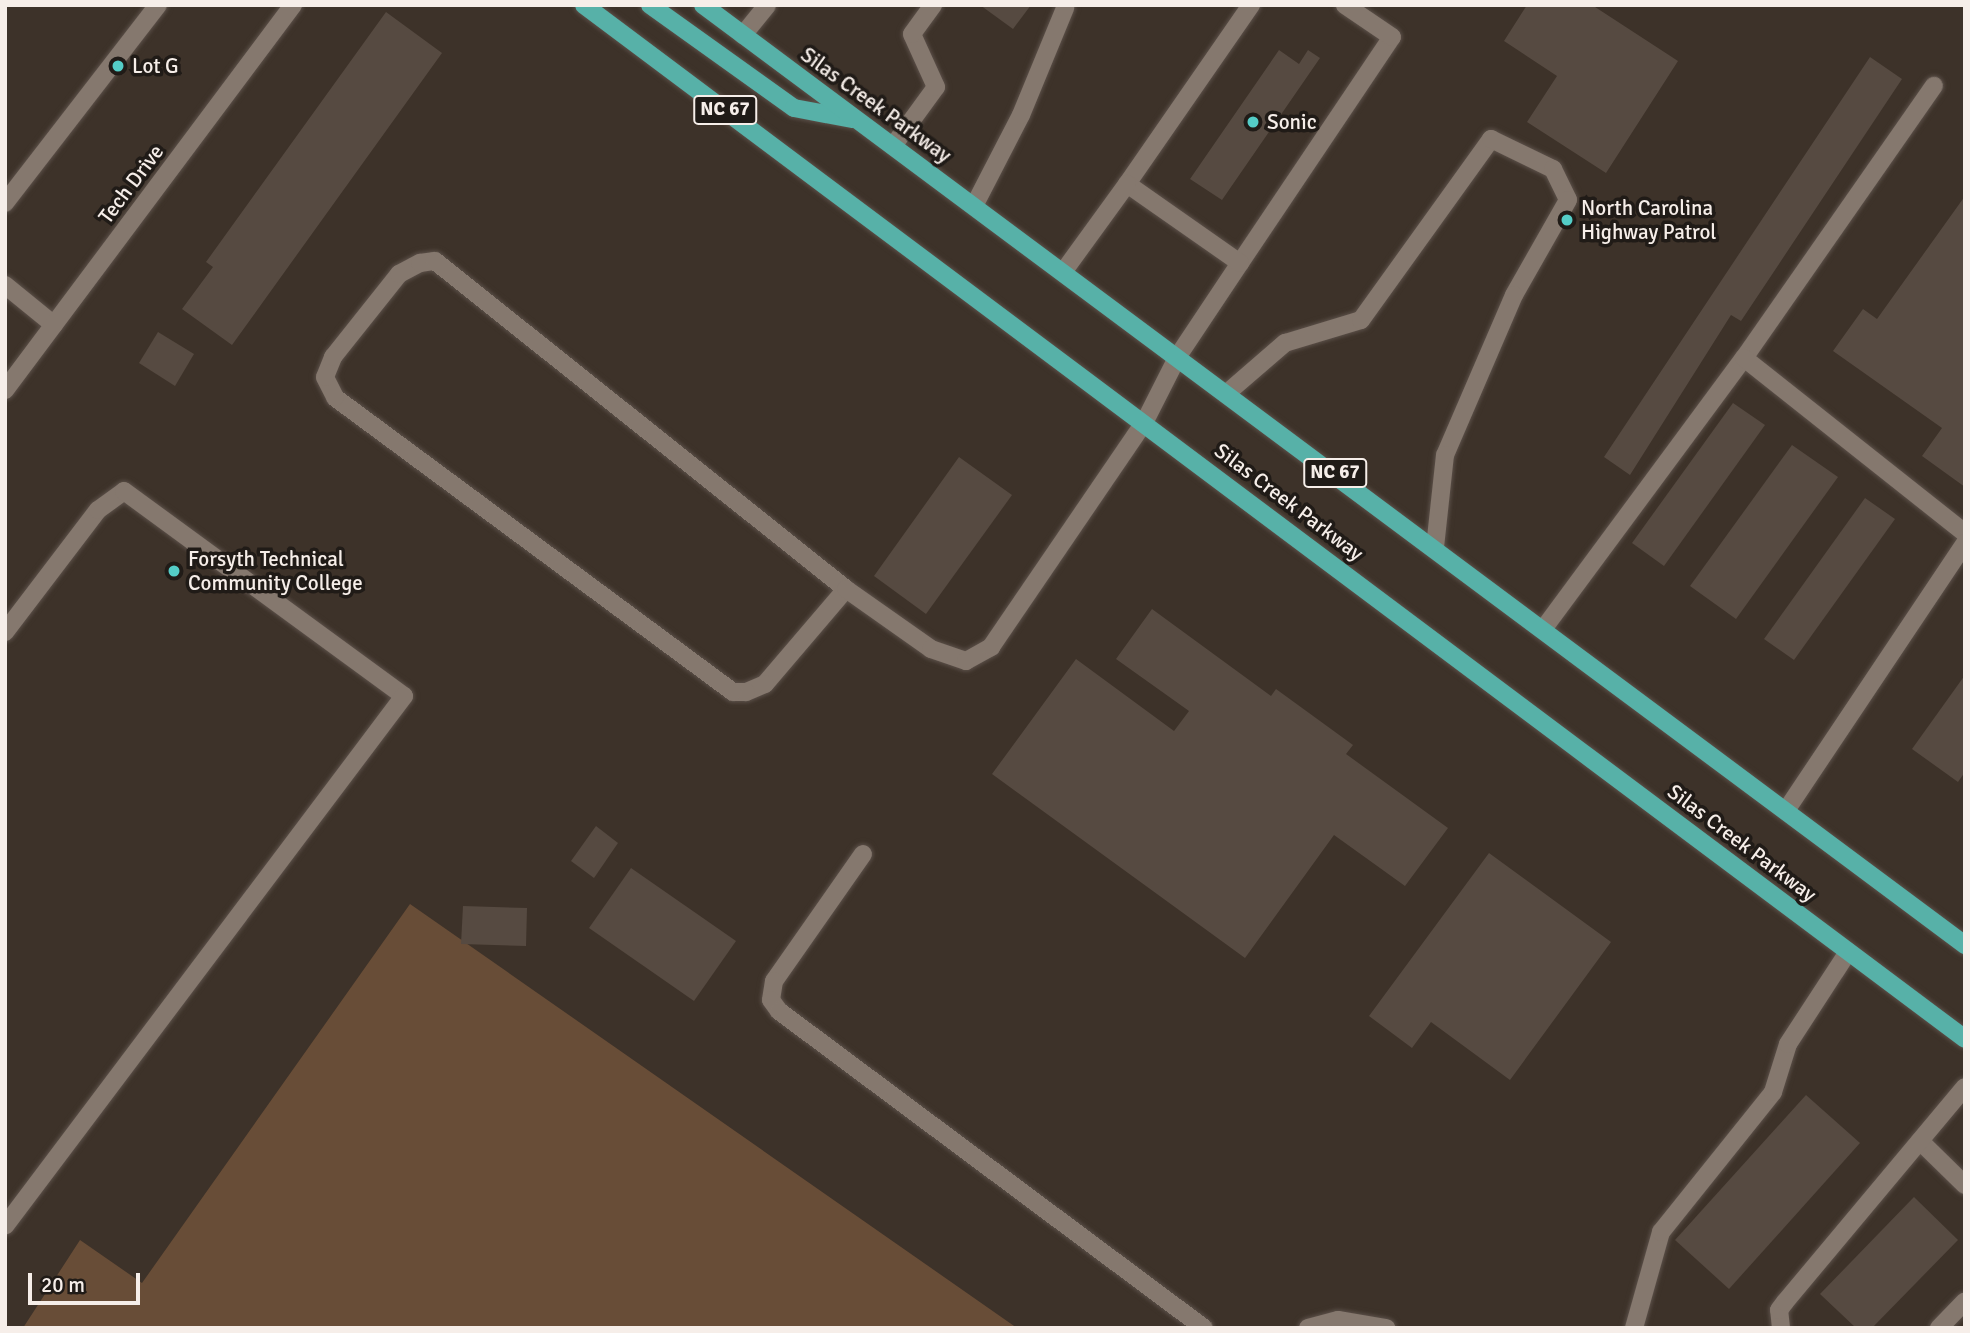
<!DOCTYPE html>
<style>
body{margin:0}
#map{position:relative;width:1970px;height:1333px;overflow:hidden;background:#3d3229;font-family:Signika,sans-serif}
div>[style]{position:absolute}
.green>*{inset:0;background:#684d37}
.building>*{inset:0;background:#564a41}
.roads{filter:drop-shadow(0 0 2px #5b5049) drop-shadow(0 0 2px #5b5049)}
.minor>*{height:18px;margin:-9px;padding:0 9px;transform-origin:9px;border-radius:9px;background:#85786e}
.major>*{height:18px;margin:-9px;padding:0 9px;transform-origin:9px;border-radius:9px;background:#57b1a8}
.dots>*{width:19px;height:19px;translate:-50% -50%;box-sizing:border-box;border:4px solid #201b17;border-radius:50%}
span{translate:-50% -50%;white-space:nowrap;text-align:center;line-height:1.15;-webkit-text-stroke:7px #201b17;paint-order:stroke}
.shield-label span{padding:2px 5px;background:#201b17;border:2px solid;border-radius:5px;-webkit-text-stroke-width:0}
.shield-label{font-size:19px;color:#f6eee9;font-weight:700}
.poi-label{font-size:21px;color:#f6eee9}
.left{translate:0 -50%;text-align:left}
.street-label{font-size:21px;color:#f6eee9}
.frame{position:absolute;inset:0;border:7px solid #f6eee9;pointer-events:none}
.scale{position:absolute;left:28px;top:1273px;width:112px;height:32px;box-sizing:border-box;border:4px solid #f6eee9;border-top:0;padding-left:9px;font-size:21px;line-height:24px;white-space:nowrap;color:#f6eee9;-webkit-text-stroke:5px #201b17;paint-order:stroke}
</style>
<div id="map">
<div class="green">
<div style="clip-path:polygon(410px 904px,1017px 1328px,23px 1328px,80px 1240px,142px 1283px)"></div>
</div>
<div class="building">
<div style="clip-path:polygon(980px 5px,1031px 5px,1013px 29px)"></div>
<div style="clip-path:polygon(1527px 5px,1592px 5px,1678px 61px,1606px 173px,1527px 122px,1557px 76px,1504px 41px)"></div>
<div style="clip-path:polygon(386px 12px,442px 53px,232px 345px,182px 309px,213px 267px,206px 262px)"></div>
<div style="clip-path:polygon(1279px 50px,1299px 64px,1308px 50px,1320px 58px,1222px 200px,1190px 179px)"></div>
<div style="clip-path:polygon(1870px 57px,1902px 79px,1741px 321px,1731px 315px,1630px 475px,1604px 457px)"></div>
<div style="clip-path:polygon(1965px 196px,1965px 487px,1922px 456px,1942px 428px,1833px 351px,1863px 309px,1877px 319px)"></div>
<div style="clip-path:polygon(158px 332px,194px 354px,175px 386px,139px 363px)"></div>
<div style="clip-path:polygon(1733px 403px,1765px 425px,1664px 566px,1632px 543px)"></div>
<div style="clip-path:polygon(1792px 445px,1838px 477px,1736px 619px,1690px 586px)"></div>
<div style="clip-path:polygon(959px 457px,1012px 495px,926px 614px,874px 576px)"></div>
<div style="clip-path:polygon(1865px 498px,1895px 519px,1794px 660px,1764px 639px)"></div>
<div style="clip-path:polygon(1152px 609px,1271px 696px,1276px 689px,1353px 745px,1346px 754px,1448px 828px,1405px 886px,1334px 835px,1245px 958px,992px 774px,1076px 659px,1174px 731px,1189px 711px,1116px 659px)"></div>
<div style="clip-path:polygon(1965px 675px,1965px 772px,1958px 782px,1912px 749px)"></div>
<div style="clip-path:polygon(596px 826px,618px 843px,594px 878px,571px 861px)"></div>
<div style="clip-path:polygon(1489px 853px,1611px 942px,1510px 1080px,1431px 1022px,1412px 1048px,1369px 1016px)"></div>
<div style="clip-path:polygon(631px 868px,736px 941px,694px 1001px,589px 928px)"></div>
<div style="clip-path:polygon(463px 906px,527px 908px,526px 946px,461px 944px)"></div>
<div style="clip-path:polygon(1806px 1095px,1860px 1143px,1729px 1289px,1675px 1240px)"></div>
<div style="clip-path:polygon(1914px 1197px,1958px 1240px,1872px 1328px,1856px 1328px,1820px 1294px)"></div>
</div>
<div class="roads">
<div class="minor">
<div style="left:743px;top:35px;width:38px;rotate:-51deg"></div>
<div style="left:893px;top:146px;width:73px;rotate:-53.9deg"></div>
<div style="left:936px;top:87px;width:58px;rotate:-114.4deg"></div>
<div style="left:912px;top:34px;width:36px;rotate:-54deg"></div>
<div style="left:1127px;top:184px;width:218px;rotate:-55.3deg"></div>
<div style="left:5px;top:203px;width:250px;rotate:-52.3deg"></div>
<div style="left:974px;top:206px;width:102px;rotate:-62.7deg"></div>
<div style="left:1021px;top:115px;width:116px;rotate:-67.6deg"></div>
<div style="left:1240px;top:263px;width:272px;rotate:-56.1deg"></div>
<div style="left:1392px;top:37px;width:57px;rotate:-145.8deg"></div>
<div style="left:5px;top:285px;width:63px;rotate:39.2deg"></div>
<div style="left:1744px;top:358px;width:332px;rotate:-55.1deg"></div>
<div style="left:5px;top:390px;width:481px;rotate:-53.2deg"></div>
<div style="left:1227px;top:393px;width:77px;rotate:-40.8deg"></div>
<div style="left:1285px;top:343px;width:79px;rotate:-16.8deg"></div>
<div style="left:1361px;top:320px;width:223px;rotate:-54.3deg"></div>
<div style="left:1491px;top:139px;width:69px;rotate:25.8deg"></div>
<div style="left:1553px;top:169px;width:34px;rotate:64deg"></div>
<div style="left:1568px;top:200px;width:109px;rotate:119.6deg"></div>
<div style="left:1514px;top:295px;width:174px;rotate:113.3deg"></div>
<div style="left:1445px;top:455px;width:93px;rotate:96.2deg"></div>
<div style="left:846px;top:589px;width:125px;rotate:130.5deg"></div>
<div style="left:765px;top:684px;width:21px;rotate:157deg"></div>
<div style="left:746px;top:692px;width:13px;rotate:180deg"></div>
<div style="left:733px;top:692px;width:495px;rotate:-143.5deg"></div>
<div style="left:335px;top:397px;width:22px;rotate:-117deg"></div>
<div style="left:325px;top:377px;width:22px;rotate:-68deg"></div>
<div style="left:333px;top:357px;width:106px;rotate:-51.5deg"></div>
<div style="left:399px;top:274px;width:24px;rotate:-28deg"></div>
<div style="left:420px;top:263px;width:15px;rotate:-8deg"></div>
<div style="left:435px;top:261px;width:526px;rotate:38.59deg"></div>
<div style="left:846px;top:589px;width:104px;rotate:35.2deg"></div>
<div style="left:931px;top:649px;width:37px;rotate:19deg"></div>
<div style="left:966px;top:661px;width:29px;rotate:-29deg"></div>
<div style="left:991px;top:647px;width:273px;rotate:-55.7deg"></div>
<div style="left:1145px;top:421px;width:73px;rotate:-63.1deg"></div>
<div style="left:1178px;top:356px;width:112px;rotate:-56.3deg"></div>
<div style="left:1240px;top:263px;width:138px;rotate:-145deg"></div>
<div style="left:1127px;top:184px;width:109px;rotate:126deg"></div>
<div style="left:1544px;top:628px;width:336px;rotate:-53.5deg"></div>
<div style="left:1744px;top:358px;width:282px;rotate:38.4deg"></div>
<div style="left:5px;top:632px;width:153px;rotate:-52.7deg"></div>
<div style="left:98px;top:510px;width:32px;rotate:-36deg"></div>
<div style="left:124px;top:491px;width:347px;rotate:36.2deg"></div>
<div style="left:404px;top:696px;width:663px;rotate:126.97deg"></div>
<div style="left:1787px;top:809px;width:320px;rotate:-56.2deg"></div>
<div style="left:863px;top:854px;width:155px;rotate:125deg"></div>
<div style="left:774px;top:981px;width:19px;rotate:99deg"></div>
<div style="left:771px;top:1000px;width:14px;rotate:54deg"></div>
<div style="left:779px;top:1011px;width:530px;rotate:36.72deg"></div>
<div style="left:1920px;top:1141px;width:63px;rotate:44.4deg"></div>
<div style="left:1308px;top:1328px;width:31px;rotate:-15deg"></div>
<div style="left:1338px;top:1320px;width:49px;rotate:9.5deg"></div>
<div style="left:1634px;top:1328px;width:100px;rotate:-74.3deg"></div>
<div style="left:1661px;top:1232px;width:179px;rotate:-51.3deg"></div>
<div style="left:1773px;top:1092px;width:50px;rotate:-72.6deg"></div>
<div style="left:1788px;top:1044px;width:110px;rotate:-56.9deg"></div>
<div style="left:1781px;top:1328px;width:18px;rotate:-96deg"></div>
<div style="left:1779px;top:1310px;width:10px;rotate:-53deg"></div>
<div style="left:1785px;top:1302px;width:280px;rotate:-50.1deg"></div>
<div style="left:1939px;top:1328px;width:37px;rotate:-46deg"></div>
</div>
<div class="major">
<div style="left:584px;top:5px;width:1725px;rotate:36.82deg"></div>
<div style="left:650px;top:5px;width:177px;rotate:35.6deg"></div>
<div style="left:794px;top:108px;width:59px;rotate:10.7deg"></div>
<div style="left:703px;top:5px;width:1574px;rotate:36.68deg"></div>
</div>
</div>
<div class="dots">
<div style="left:118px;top:66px;background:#54cdc7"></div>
<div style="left:1253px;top:122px;background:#54cdc7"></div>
<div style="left:1567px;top:220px;background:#54cdc7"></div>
<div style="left:174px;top:571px;background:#54cdc7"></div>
</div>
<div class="shield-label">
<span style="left:725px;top:110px">NC 67</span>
<span style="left:1335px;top:473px">NC 67</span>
</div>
<div class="poi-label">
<span class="left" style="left:132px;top:66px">Lot G</span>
<span class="left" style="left:1267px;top:122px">Sonic</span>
<span class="left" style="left:1581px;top:220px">North Carolina<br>Highway Patrol</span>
<span class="left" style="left:188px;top:571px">Forsyth Technical<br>Community College</span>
</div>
<div class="street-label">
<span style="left:876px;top:105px;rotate:36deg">Silas Creek Parkway</span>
<span style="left:131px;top:184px;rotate:-53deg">Tech Drive</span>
<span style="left:1289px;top:502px;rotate:37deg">Silas Creek Parkway</span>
<span style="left:1742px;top:843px;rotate:37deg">Silas Creek Parkway</span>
</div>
<div class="frame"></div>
<div class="scale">20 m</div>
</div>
